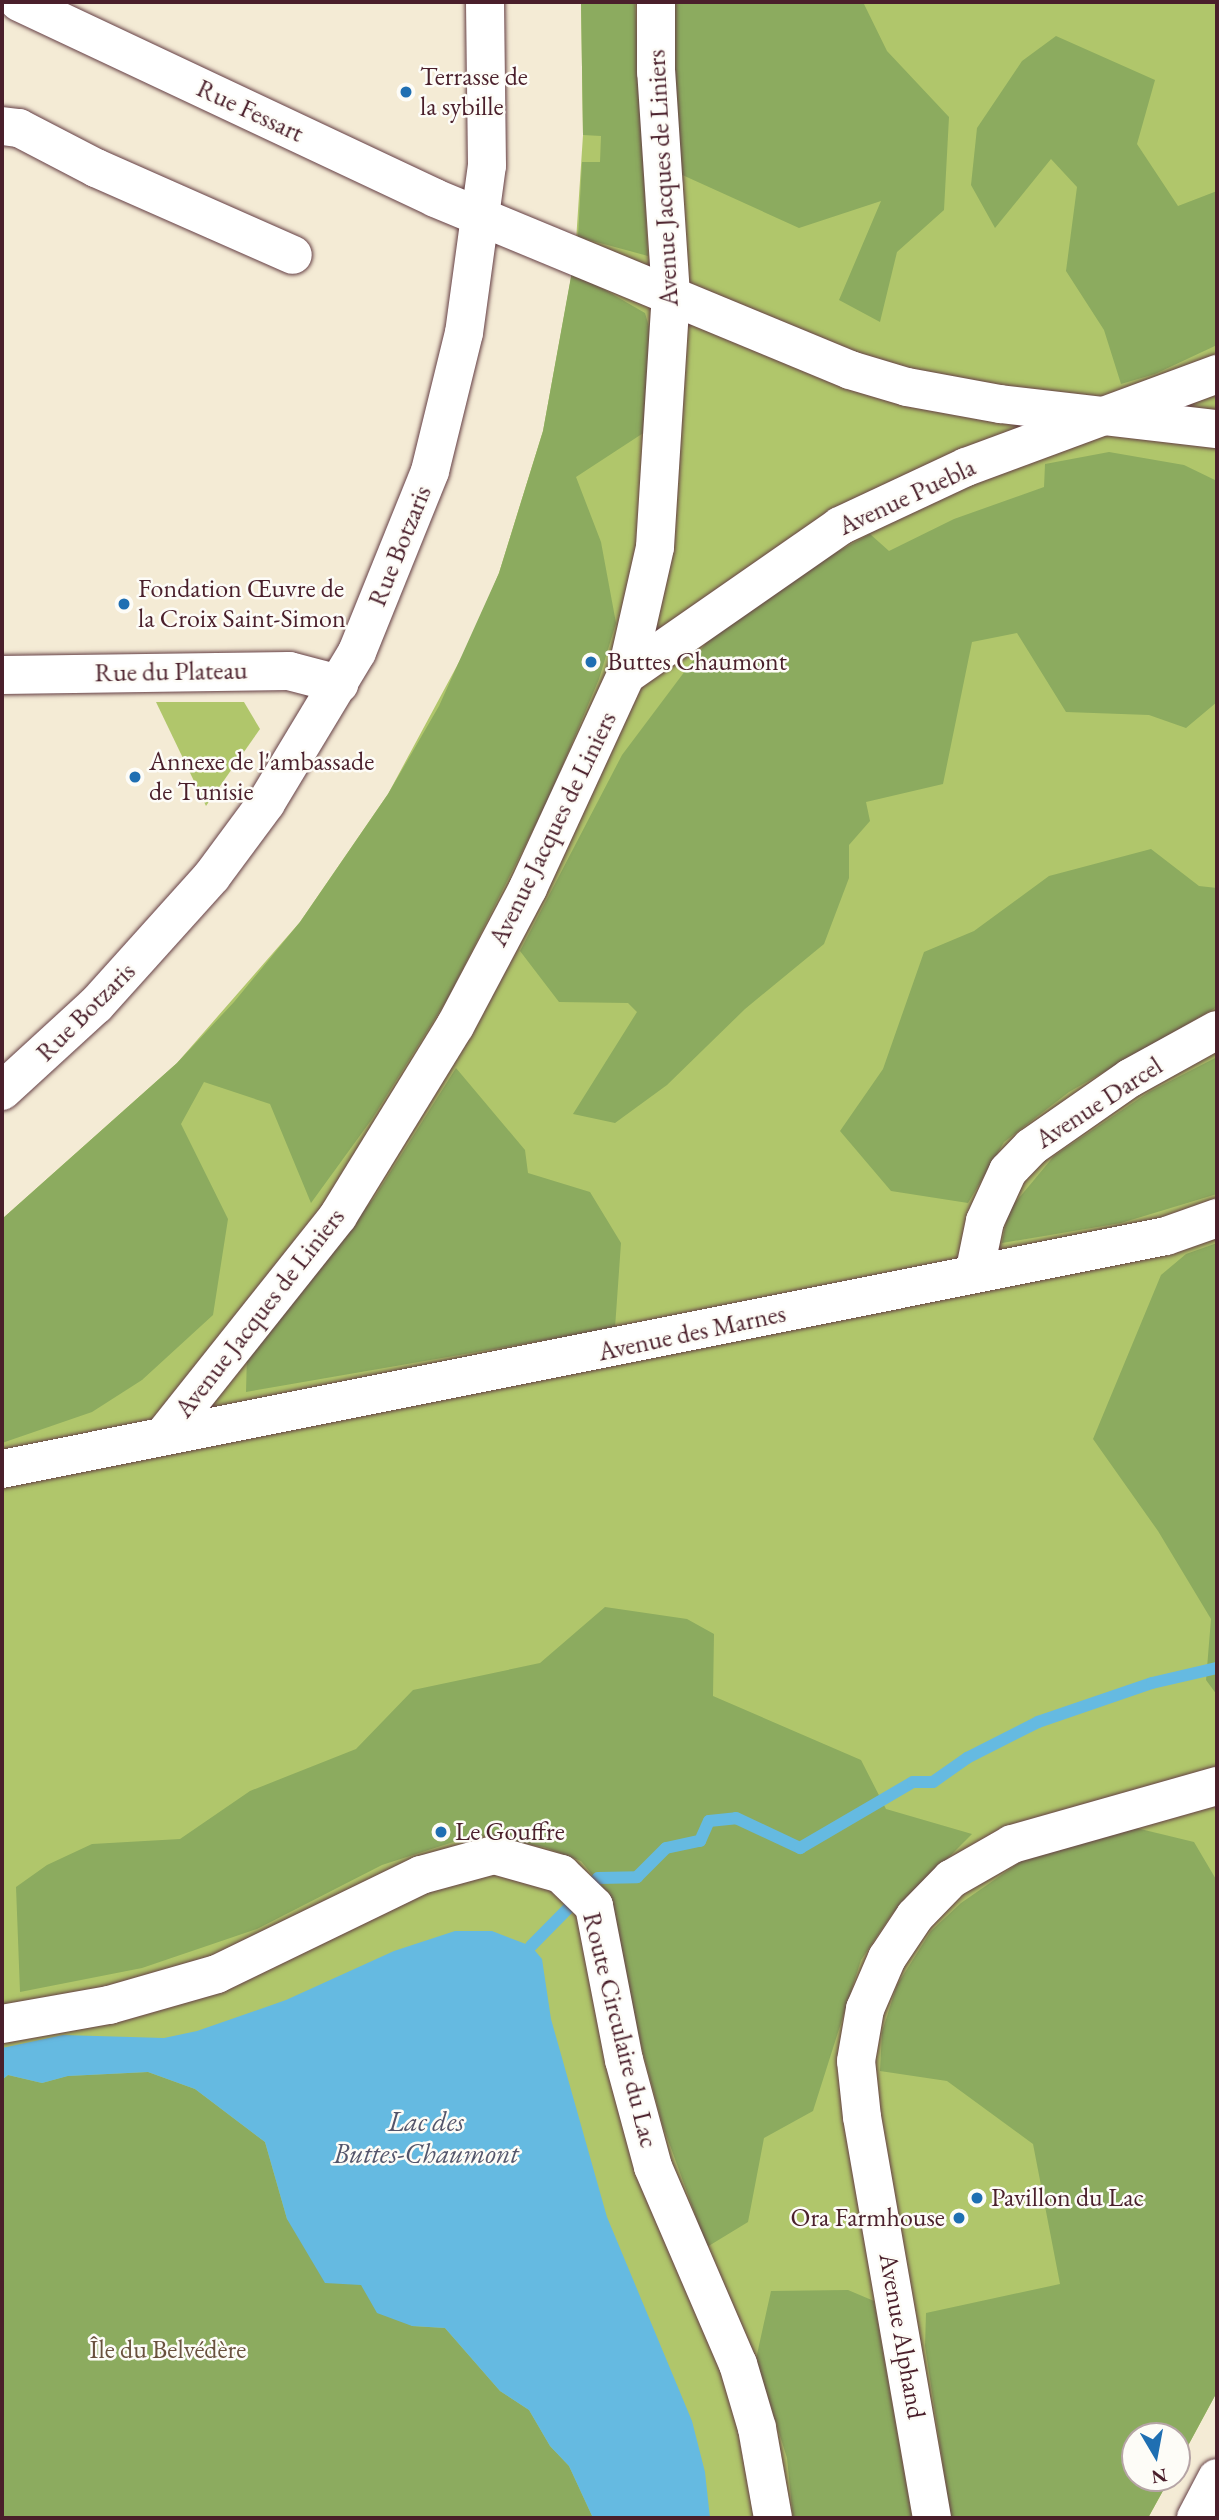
<!DOCTYPE html>
<meta charset="utf-8">
<style>
body{margin:0}
#map{position:relative;width:1219px;height:2520px;overflow:hidden;background:#f4ebd5;font-family:"EB Garamond",serif}
div>[style]{position:absolute}
.green>*{inset:0;background:#b0c66b}
.forest>*{inset:0;background:#8cab5f}
.water>*{inset:0;background:#65bae1}
.stream>*{height:12px;margin:-6px;padding:0 6px;transform-origin:6px;border-radius:6px;background:#65bae1}
.roads{filter:drop-shadow(0 0 2px #643e44) drop-shadow(0 0 2px #643e44)}
.minor>*{height:38px;margin:-19px;padding:0 19px;transform-origin:19px;border-radius:19px;background:#fff}
.dots>*{width:19px;height:19px;translate:-50% -50%;box-sizing:border-box;border:4px solid #fdfcf7;border-radius:50%}
span{translate:-50% -50%;white-space:nowrap;text-align:center;line-height:1.15;-webkit-text-stroke:5px #fdfcf7;paint-order:stroke}
.poi-label{font-size:26px;color:#4a1f2b}
.left{translate:0 -50%;text-align:left}
.right{translate:-100% -50%;text-align:right}
.street-label{font-size:26px;color:#4a1f2b}
.park-label{font-size:26px;color:#69513e}
.water-label{font-size:28px;color:#53556b;font-style:italic}
.frame{position:absolute;inset:0;border:4px solid #4a1f2b;pointer-events:none}
.north{position:absolute;left:1121px;top:2422px;width:70px;height:70px;box-sizing:border-box;background:#fdfcf7;border:2px solid #b5a4a5;border-radius:50%;rotate:170deg;font-size:19px;font-weight:700;line-height:28px;text-align:center;color:#4a1f2b}
.north::after{content:'';display:block;margin:auto;width:24px;height:32px;background:#1f6fb2;clip-path:polygon(50% 0,100% 100%,50% 72%,0 100%)}
</style>
<div id="map">
<div class="green">
<div style="clip-path:polygon(581px 2px,1217px 2px,1217px 2392px,1177px 2466px,1177px 2436px,1135px 2436px,1135px 2478px,1170px 2478px,1148px 2518px,2px 2518px,2px 1219px,177px 1063px,300px 922px,388px 794px,473px 636px,499px 573px,543px 431px,575px 256px,583px 135px)"></div>
<div style="clip-path:polygon(156px 702px,244px 702px,260px 729px,206px 806px)"></div>
</div>
<div class="forest">
<div style="clip-path:polygon(581px 2px,635px 2px,648px 256px,578px 237px,582px 162px,600px 162px,601px 136px,583px 135px)"></div>
<div style="clip-path:polygon(671px 2px,863px 2px,887px 51px,949px 117px,944px 210px,897px 252px,880px 322px,839px 300px,881px 201px,799px 228px,678px 173px)"></div>
<div style="clip-path:polygon(1056px 36px,1155px 80px,1137px 144px,1178px 206px,1217px 191px,1217px 345px,1155px 374px,1121px 384px,1104px 330px,1066px 271px,1077px 187px,1051px 159px,995px 228px,971px 185px,977px 128px,1022px 61px)"></div>
<div style="clip-path:polygon(572px 271px,645px 313px,652px 337px,651px 428px,576px 477px,601px 542px,616px 623px,599px 679px,548px 800px,448px 998px,372px 1119px,311px 1203px,270px 1104px,204px 1082px,181px 1124px,228px 1219px,213px 1315px,142px 1380px,92px 1412px,2px 1443px,2px 1219px,177px 1063px,234px 1002px,300px 922px,388px 794px,439px 706px,499px 573px,543px 431px)"></div>
<div style="clip-path:polygon(1109px 452px,1184px 465px,1217px 481px,1217px 702px,1186px 728px,1149px 715px,1066px 712px,1017px 633px,972px 642px,943px 784px,866px 802px,870px 821px,849px 845px,849px 878px,824px 944px,745px 1009px,667px 1085px,615px 1123px,573px 1114px,637px 1012px,628px 1003px,559px 1002px,520px 951px,622px 755px,706px 643px,779px 584px,870px 534px,889px 551px,954px 519px,1044px 487px,1045px 464px)"></div>
<div style="clip-path:polygon(1151px 849px,1199px 886px,1217px 888px,1217px 1007px,1069px 1092px,1004px 1142px,968px 1203px,891px 1191px,840px 1131px,883px 1069px,924px 952px,974px 931px,1049px 876px)"></div>
<div style="clip-path:polygon(1217px 1057px,1217px 1194px,1121px 1223px,1002px 1243px,1008px 1211px,1054px 1156px,1149px 1092px)"></div>
<div style="clip-path:polygon(456px 1068px,525px 1150px,528px 1173px,590px 1192px,621px 1243px,615px 1328px,246px 1392px,247px 1354px,374px 1198px)"></div>
<div style="clip-path:polygon(1217px 1243px,1217px 1695px,1206px 1680px,1211px 1619px,1158px 1531px,1093px 1439px,1161px 1275px,1186px 1254px)"></div>
<div style="clip-path:polygon(605px 1607px,687px 1619px,714px 1634px,713px 1696px,861px 1760px,886px 1809px,972px 1834px,892px 1914px,861px 1960px,813px 2111px,764px 2138px,748px 2222px,707px 2247px,663px 2126px,637px 2030px,612px 1899px,581px 1861px,544px 1847px,475px 1835px,382px 1865px,257px 1929px,142px 1968px,20px 1992px,16px 1887px,47px 1865px,92px 1844px,180px 1839px,250px 1791px,356px 1749px,413px 1690px,540px 1663px)"></div>
<div style="clip-path:polygon(1132px 1827px,1194px 1842px,1217px 1881px,1217px 2392px,1177px 2466px,1177px 2436px,1135px 2436px,1135px 2478px,1170px 2478px,1148px 2518px,951px 2518px,925px 2346px,926px 2313px,1060px 2284px,1033px 2144px,947px 2081px,880px 2071px,882px 2032px,897px 1985px,931px 1931px,961px 1903px,1023px 1860px)"></div>
<div style="clip-path:polygon(148px 2072px,195px 2089px,265px 2142px,287px 2219px,412px 2326px,445px 2328px,500px 2391px,529px 2410px,550px 2446px,569px 2466px,593px 2518px,2px 2518px,2px 2080px,8px 2075px,42px 2083px,67px 2076px)"></div>
<div style="clip-path:polygon(848px 2290px,874px 2301px,912px 2518px,793px 2518px,787px 2458px,756px 2359px,771px 2291px)"></div>
</div>
<div class="water">
<div style="clip-path:polygon(455px 1931px,492px 1931px,531px 1946px,542px 1959px,551px 2019px,607px 2217px,692px 2421px,705px 2472px,710px 2518px,593px 2518px,569px 2466px,550px 2446px,529px 2410px,500px 2391px,445px 2328px,412px 2326px,377px 2313px,361px 2285px,325px 2283px,287px 2219px,265px 2142px,195px 2089px,148px 2072px,68px 2076px,42px 2083px,8px 2075px,2px 2080px,2px 2048px,63px 2035px,164px 2038px,197px 2031px,286px 2000px,394px 1951px)"></div>
</div>
<div class="stream">
<div style="left:531px;top:1946px;width:95px;rotate:-45.4deg"></div>
<div style="left:598px;top:1878px;width:39px;rotate:-1deg"></div>
<div style="left:637px;top:1877px;width:41px;rotate:-45deg"></div>
<div style="left:666px;top:1848px;width:35px;rotate:-12deg"></div>
<div style="left:700px;top:1841px;width:22px;rotate:-66deg"></div>
<div style="left:709px;top:1821px;width:27px;rotate:-6deg"></div>
<div style="left:736px;top:1818px;width:71px;rotate:25.1deg"></div>
<div style="left:800px;top:1848px;width:131px;rotate:-30.3deg"></div>
<div style="left:913px;top:1782px;width:20px"></div>
<div style="left:933px;top:1782px;width:42px;rotate:-35.2deg"></div>
<div style="left:967px;top:1758px;width:80px;rotate:-26.9deg"></div>
<div style="left:1038px;top:1722px;width:120px;rotate:-18.9deg"></div>
<div style="left:1152px;top:1683px;width:67px;rotate:-13deg"></div>
</div>
<div class="roads">
<div class="minor">
<div style="left:19px;top:2px;width:460px;rotate:25.2deg"></div>
<div style="left:435px;top:198px;width:449px;rotate:22.5deg"></div>
<div style="left:850px;top:370px;width:59px;rotate:16.6deg"></div>
<div style="left:907px;top:387px;width:95px;rotate:10.4deg"></div>
<div style="left:1000px;top:404px;width:218px;rotate:6.6deg"></div>
<div style="left:2px;top:126px;width:17px;rotate:7deg"></div>
<div style="left:19px;top:128px;width:87px;rotate:27.5deg"></div>
<div style="left:96px;top:168px;width:215px;rotate:23.8deg"></div>
<div style="left:2px;top:675px;width:287px;rotate:-0.8deg"></div>
<div style="left:289px;top:671px;width:52px;rotate:14.6deg"></div>
<div style="left:626px;top:675px;width:261px;rotate:-34.8deg"></div>
<div style="left:840px;top:526px;width:139px;rotate:-25.1deg"></div>
<div style="left:966px;top:467px;width:268px;rotate:-20.3deg"></div>
<div style="left:2px;top:1091px;width:127px;rotate:-42.5deg"></div>
<div style="left:96px;top:1005px;width:173px;rotate:-48deg"></div>
<div style="left:212px;top:876px;width:91px;rotate:-53.5deg"></div>
<div style="left:266px;top:803px;width:176px;rotate:-58.9deg"></div>
<div style="left:357px;top:652px;width:195px;rotate:-68deg"></div>
<div style="left:430px;top:471px;width:142px;rotate:-76.2deg"></div>
<div style="left:464px;top:333px;width:169px;rotate:-82.2deg"></div>
<div style="left:487px;top:166px;width:164px;rotate:-90.7deg"></div>
<div style="left:974px;top:1274px;width:54px;rotate:-78.3deg"></div>
<div style="left:985px;top:1221px;width:55px;rotate:-65.3deg"></div>
<div style="left:1008px;top:1171px;width:33px;rotate:-46deg"></div>
<div style="left:1031px;top:1147px;width:121px;rotate:-34.9deg"></div>
<div style="left:1130px;top:1078px;width:99px;rotate:-28.9deg"></div>
<div style="left:164px;top:1435px;width:280px;rotate:-51.5deg"></div>
<div style="left:338px;top:1216px;width:223px;rotate:-58.4deg"></div>
<div style="left:455px;top:1026px;width:156px;rotate:-62.1deg"></div>
<div style="left:528px;top:888px;width:234px;rotate:-65.3deg"></div>
<div style="left:626px;top:675px;width:131px;rotate:-77.2deg"></div>
<div style="left:655px;top:547px;width:253px;rotate:-86.4deg"></div>
<div style="left:671px;top:295px;width:224px;rotate:-93.8deg"></div>
<div style="left:656px;top:72px;width:70px;rotate:-90deg"></div>
<div style="left:2px;top:1469px;width:1187px;rotate:-11.32deg"></div>
<div style="left:1166px;top:1236px;width:54px;rotate:-19.4deg"></div>
<div style="left:2px;top:2024px;width:109px;rotate:-10.1deg"></div>
<div style="left:109px;top:2005px;width:112px;rotate:-16deg"></div>
<div style="left:217px;top:1974px;width:227px;rotate:-25.9deg"></div>
<div style="left:421px;top:1875px;width:76px;rotate:-15.3deg"></div>
<div style="left:494px;top:1855px;width:70px;rotate:15.8deg"></div>
<div style="left:561px;top:1874px;width:46px;rotate:44.1deg"></div>
<div style="left:594px;top:1906px;width:157px;rotate:79deg"></div>
<div style="left:624px;top:2060px;width:111px;rotate:74.8deg"></div>
<div style="left:653px;top:2167px;width:215px;rotate:66.7deg"></div>
<div style="left:738px;top:2364px;width:67px;rotate:73.5deg"></div>
<div style="left:757px;top:2428px;width:91px;rotate:79.9deg"></div>
<div style="left:932px;top:2518px;width:407px;rotate:-99.9deg"></div>
<div style="left:862px;top:2117px;width:56px;rotate:-96.1deg"></div>
<div style="left:856px;top:2061px;width:53px;rotate:-80.2deg"></div>
<div style="left:865px;top:2009px;width:56px;rotate:-66.7deg"></div>
<div style="left:887px;top:1958px;width:50px;rotate:-56.3deg"></div>
<div style="left:915px;top:1916px;width:52px;rotate:-45.8deg"></div>
<div style="left:951px;top:1879px;width:70px;rotate:-29.8deg"></div>
<div style="left:1012px;top:1844px;width:213px;rotate:-15.8deg"></div>
<div style="left:1196px;top:2518px;width:45px;rotate:-62.3deg"></div>
</div>
</div>
<div class="dots">
<div style="left:406px;top:92px;background:#1f6fb2"></div>
<div style="left:124px;top:604px;background:#1f6fb2"></div>
<div style="left:591px;top:662px;background:#1f6fb2"></div>
<div style="left:135px;top:777px;background:#1f6fb2"></div>
<div style="left:441px;top:1832px;background:#1f6fb2"></div>
<div style="left:977px;top:2198px;background:#1f6fb2"></div>
<div style="left:959px;top:2218px;background:#1f6fb2"></div>
</div>
<div class="poi-label">
<span class="left" style="left:420px;top:92px">Terrasse de<br>la sybille</span>
<span class="left" style="left:138px;top:604px">Fondation Œuvre de<br>la Croix Saint-Simon</span>
<span class="left" style="left:607px;top:662px">Buttes Chaumont</span>
<span class="left" style="left:149px;top:777px">Annexe de l'ambassade<br>de Tunisie</span>
<span class="left" style="left:455px;top:1832px">Le Gouffre</span>
<span class="left" style="left:991px;top:2198px">Pavillon du Lac</span>
<span class="right" style="left:945px;top:2218px">Ora Farmhouse</span>
</div>
<div class="street-label">
<span style="left:250px;top:111px;rotate:25deg">Rue Fessart</span>
<span style="left:663px;top:178px;rotate:-93deg">Avenue Jacques de Liniers</span>
<span style="left:907px;top:497px;rotate:-25deg">Avenue Puebla</span>
<span style="left:400px;top:546px;rotate:-68deg">Rue Botzaris</span>
<span style="left:171px;top:672px;rotate:-1deg">Rue du Plateau</span>
<span style="left:553px;top:829px;rotate:-64deg">Avenue Jacques de Liniers</span>
<span style="left:86px;top:1012px;rotate:-45deg">Rue Botzaris</span>
<span style="left:1099px;top:1103px;rotate:-33deg">Avenue Darcel</span>
<span style="left:260px;top:1313px;rotate:-52deg">Avenue Jacques de Liniers</span>
<span style="left:692px;top:1333px;rotate:-12deg">Avenue des Marnes</span>
<span style="left:620px;top:2030px;rotate:76deg">Route Circulaire du Lac</span>
<span style="left:902px;top:2336px;rotate:80deg">Avenue Alphand</span>
</div>
<div class="park-label">
<span style="left:168px;top:2350px">Île du Belvédère</span>
</div>
<div class="water-label">
<span style="left:426px;top:2137px">Lac des<br>Buttes-Chaumont</span>
</div>
<div class="frame"></div>
<div class="north">N</div>
</div>
